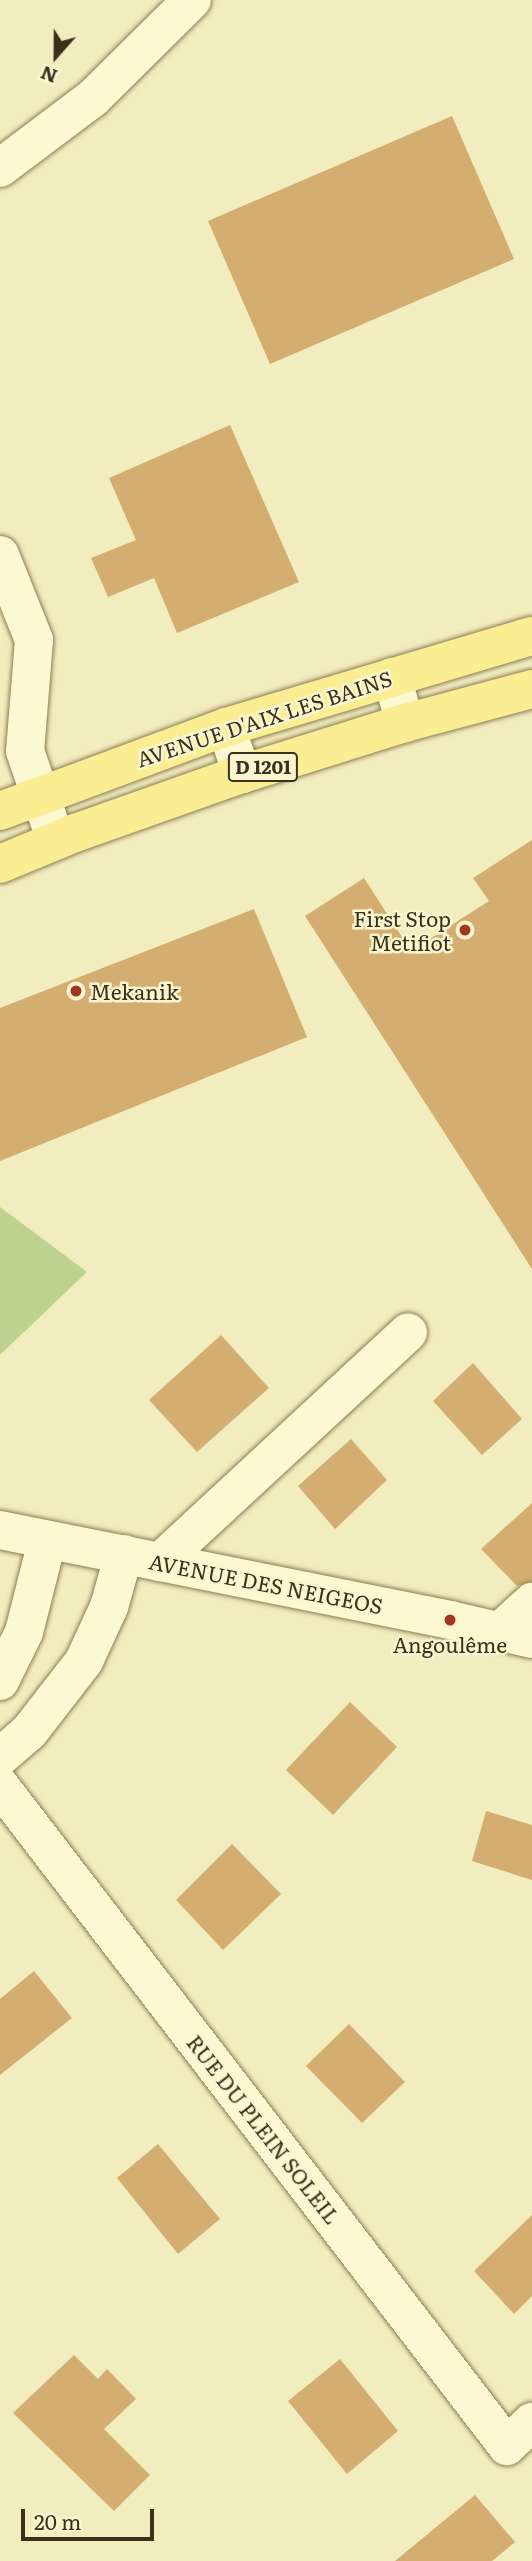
<!DOCTYPE html>
<meta charset="utf-8">
<style>
body{margin:0}
#map{position:relative;width:532px;height:2561px;overflow:hidden;background:#f2edbe;font-family:Literata,serif}
div>[style]{position:absolute}
.green>*{inset:0;background:#bdd191}
.building>*{inset:0;background:#d4ad70}
.roads{filter:drop-shadow(0 0 2px #8c7d55) drop-shadow(0 0 2px #8c7d55)}
.minor>*{height:38px;margin:-19px;padding:0 19px;transform-origin:19px;border-radius:19px;background:#fcf8d2}
.major>*{height:38px;margin:-19px;padding:0 19px;transform-origin:19px;border-radius:19px;background:#faed92}
.dots>*{width:19px;height:19px;translate:-50% -50%;box-sizing:border-box;border:4px solid #f9f5cf;border-radius:50%}
span{translate:-50% -50%;white-space:nowrap;text-align:center;line-height:1.15;-webkit-text-stroke:5px #f9f5cf;paint-order:stroke}
.shield-label span{padding:2px 5px;background:#f9f5cf;border:2px solid;border-radius:5px;-webkit-text-stroke-width:0}
.shield-label{font-size:19px;color:#3a301b;font-weight:700}
.street-label{font-size:21px;color:#3a301b}
.poi-label{font-size:21px;color:#3a301b}
.right{translate:-100% -50%;text-align:right}
.left{translate:0 -50%;text-align:left}
.north{position:absolute;left:21px;top:21px;width:70px;height:70px;-webkit-text-stroke:5px #f9f5cf;paint-order:stroke;rotate:201deg;font-size:19px;font-weight:700;line-height:28px;text-align:center;color:#3a301b}
.north::after{content:'';display:block;margin:auto;width:24px;height:32px;background:#3a301b;clip-path:polygon(50% 0,100% 100%,50% 72%,0 100%)}
.scale{position:absolute;left:21px;top:2509px;width:133px;height:32px;box-sizing:border-box;border:4px solid #3a301b;border-top:0;padding-left:9px;font-size:21px;line-height:24px;white-space:nowrap;color:#3a301b;-webkit-text-stroke:5px #f9f5cf;paint-order:stroke}
</style>
<div id="map">
<div class="green">
<div style="clip-path:polygon(0 1207px,87px 1272px,0 1355px)"></div>
</div>
<div class="building">
<div style="clip-path:polygon(452px 116px,514px 259px,270px 364px,208px 221px)"></div>
<div style="clip-path:polygon(230px 425px,299px 582px,177px 633px,154px 578px,108px 597px,91px 558px,136px 540px,109px 478px)"></div>
<div style="clip-path:polygon(532px 840px,532px 1269px,305px 916px,364px 878px,411px 951px,489px 901px,473px 878px)"></div>
<div style="clip-path:polygon(254px 909px,307px 1037px,0 1161px,0 1008px)"></div>
<div style="clip-path:polygon(221px 1335px,269px 1388px,197px 1452px,149px 1400px)"></div>
<div style="clip-path:polygon(473px 1363px,522px 1419px,482px 1455px,433px 1401px)"></div>
<div style="clip-path:polygon(351px 1439px,387px 1480px,335px 1529px,298px 1486px)"></div>
<div style="clip-path:polygon(532px 1503px,532px 1581px,517px 1586px,481px 1549px)"></div>
<div style="clip-path:polygon(350px 1702px,397px 1747px,333px 1815px,286px 1770px)"></div>
<div style="clip-path:polygon(486px 1811px,532px 1825px,532px 1880px,472px 1861px)"></div>
<div style="clip-path:polygon(232px 1844px,281px 1894px,223px 1950px,176px 1900px)"></div>
<div style="clip-path:polygon(34px 1971px,72px 2018px,0 2075px,0 1999px)"></div>
<div style="clip-path:polygon(349px 2024px,405px 2082px,362px 2123px,306px 2066px)"></div>
<div style="clip-path:polygon(158px 2144px,220px 2219px,178px 2254px,117px 2178px)"></div>
<div style="clip-path:polygon(532px 2215px,532px 2296px,514px 2314px,474px 2271px)"></div>
<div style="clip-path:polygon(74px 2355px,98px 2379px,107px 2369px,136px 2399px,104px 2429px,150px 2475px,114px 2511px,13px 2413px)"></div>
<div style="clip-path:polygon(340px 2359px,398px 2431px,347px 2474px,288px 2401px)"></div>
<div style="clip-path:polygon(475px 2495px,515px 2542px,492px 2561px,395px 2561px)"></div>
</div>
<div class="roads">
<div class="minor">
<div style="left:0;top:168px;width:116px;rotate:-37deg"></div>
<div style="left:93px;top:98px;width:139px;rotate:-44.7deg"></div>
<div style="left:0;top:555px;width:92px;rotate:68.2deg"></div>
<div style="left:34px;top:640px;width:111px;rotate:94.6deg"></div>
<div style="left:25px;top:751px;width:95px;rotate:71deg"></div>
<div style="left:392px;top:677px;width:48px;rotate:74.2deg"></div>
<div style="left:226px;top:727px;width:50px;rotate:71.2deg"></div>
<div style="left:0;top:1530px;width:459px;rotate:11.3deg"></div>
<div style="left:450px;top:1620px;width:84px;rotate:13deg"></div>
<div style="left:160px;top:1562px;width:338px;rotate:-42.8deg"></div>
<div style="left:499px;top:1632px;width:45px;rotate:-42.3deg"></div>
<div style="left:0;top:1681px;width:55px;rotate:-63.9deg"></div>
<div style="left:24px;top:1632px;width:94px;rotate:-75.8deg"></div>
<div style="left:0;top:1757px;width:38px;rotate:-41deg"></div>
<div style="left:29px;top:1732px;width:90px;rotate:-52.2deg"></div>
<div style="left:84px;top:1661px;width:60px;rotate:-65.2deg"></div>
<div style="left:109px;top:1607px;width:55px;rotate:-74.2deg"></div>
<div style="left:0;top:1786px;width:832px;rotate:52.47deg"></div>
<div style="left:507px;top:2446px;width:35px;rotate:-44deg"></div>
</div>
<div class="major">
<div style="left:0;top:811px;width:241px;rotate:-20.4deg"></div>
<div style="left:226px;top:727px;width:319px;rotate:-16.6deg"></div>
<div style="left:0;top:864px;width:81px;rotate:-22.5deg"></div>
<div style="left:75px;top:833px;width:177px;rotate:-19.5deg"></div>
<div style="left:242px;top:774px;width:171px;rotate:-17.4deg"></div>
<div style="left:405px;top:723px;width:131px;rotate:-15deg"></div>
</div>
</div>
<div class="dots">
<div style="left:465px;top:930px;background:#a1371f"></div>
<div style="left:76px;top:991px;background:#a1371f"></div>
<div style="left:450px;top:1620px;background:#a1371f"></div>
</div>
<div class="shield-label">
<span style="left:263px;top:767px">D 1201</span>
</div>
<div class="street-label">
<span style="left:264px;top:718px;rotate:-18deg">AVENUE D'AIX LES BAINS</span>
<span style="left:266px;top:1583px;rotate:11deg">AVENUE DES NEIGEOS</span>
<span style="left:264px;top:2129px;rotate:52deg">RUE DU PLEIN SOLEIL</span>
</div>
<div class="poi-label">
<span class="right" style="left:451px;top:930px">First Stop<br>Metifiot</span>
<span class="left" style="left:90px;top:991px">Mekanik</span>
<span style="left:450px;top:1644px">Angoulême</span>
</div>
<div class="north">N</div>
<div class="scale">20 m</div>
</div>
